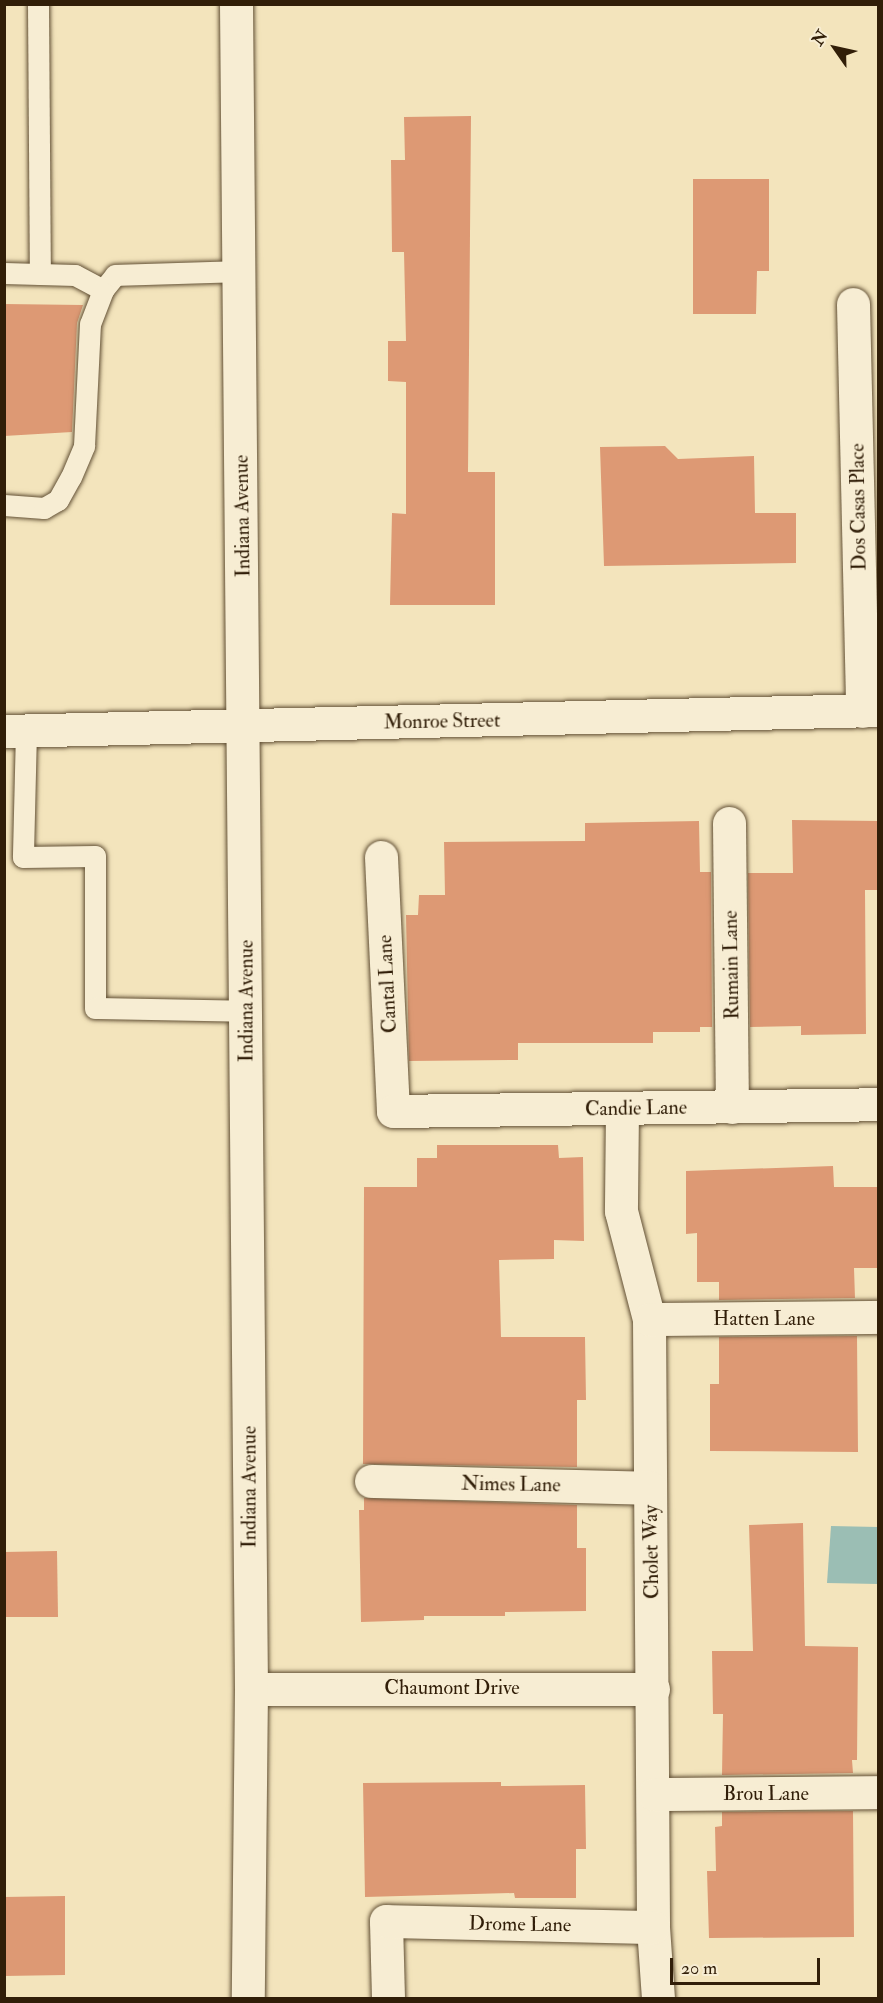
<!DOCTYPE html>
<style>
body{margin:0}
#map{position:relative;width:883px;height:2003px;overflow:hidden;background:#f3e4bc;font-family:"IM FELL Double Pica",serif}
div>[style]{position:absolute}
.water>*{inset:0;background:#9bbeb4}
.building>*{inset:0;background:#dd9974}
.roads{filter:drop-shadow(0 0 2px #625035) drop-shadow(0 0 2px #625035)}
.service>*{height:21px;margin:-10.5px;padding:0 10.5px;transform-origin:10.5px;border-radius:10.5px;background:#f7edd3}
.minor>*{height:33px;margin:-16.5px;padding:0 16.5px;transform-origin:16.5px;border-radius:16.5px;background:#f7edd3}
.tertiary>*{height:33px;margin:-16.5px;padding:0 16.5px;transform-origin:16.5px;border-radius:16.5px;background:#f7edd3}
span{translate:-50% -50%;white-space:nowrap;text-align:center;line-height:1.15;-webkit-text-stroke:4.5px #f7edd3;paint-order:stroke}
.street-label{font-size:20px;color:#311e08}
.frame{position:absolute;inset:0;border:6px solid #311e08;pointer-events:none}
.north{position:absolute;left:805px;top:18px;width:60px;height:60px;-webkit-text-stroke:4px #f7edd3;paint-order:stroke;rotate:304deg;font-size:16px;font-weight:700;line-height:24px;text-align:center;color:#311e08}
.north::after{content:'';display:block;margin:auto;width:21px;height:27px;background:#311e08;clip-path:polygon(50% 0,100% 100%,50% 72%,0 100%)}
.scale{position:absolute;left:670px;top:1958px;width:150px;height:27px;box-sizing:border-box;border:3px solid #311e08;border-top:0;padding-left:8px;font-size:18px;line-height:21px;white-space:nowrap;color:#311e08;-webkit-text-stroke:4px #f7edd3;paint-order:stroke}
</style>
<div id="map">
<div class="water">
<div style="clip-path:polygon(831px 1526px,878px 1527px,878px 1584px,827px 1583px)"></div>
</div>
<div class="building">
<div style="clip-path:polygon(471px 116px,468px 472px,495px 472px,495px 605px,390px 605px,392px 513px,406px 514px,406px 382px,388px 381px,388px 341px,406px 341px,404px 252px,392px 252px,391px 160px,405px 160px,404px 117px)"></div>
<div style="clip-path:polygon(693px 179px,769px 179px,769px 271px,757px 271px,756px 314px,693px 314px)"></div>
<div style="clip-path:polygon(4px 304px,83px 305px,77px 323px,72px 432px,4px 436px)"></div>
<div style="clip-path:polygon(665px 446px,678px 459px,754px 456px,755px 513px,796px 513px,796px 563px,604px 566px,600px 447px)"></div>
<div style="clip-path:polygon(792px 820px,879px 821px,879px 890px,865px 890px,866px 1034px,801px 1035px,801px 1026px,750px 1027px,748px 873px,793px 873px)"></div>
<div style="clip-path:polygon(699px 821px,700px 872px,711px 872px,712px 1027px,700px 1027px,700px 1032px,653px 1032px,653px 1043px,518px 1043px,518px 1060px,409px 1061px,406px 915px,418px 915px,419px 895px,445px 895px,444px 842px,585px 841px,585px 823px)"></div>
<div style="clip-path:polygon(437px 1145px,558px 1145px,559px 1158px,583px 1157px,584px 1241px,554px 1240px,554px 1259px,499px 1260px,501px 1337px,585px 1337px,586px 1400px,577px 1400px,577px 1467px,363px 1464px,364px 1187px,417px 1187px,417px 1158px,437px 1158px)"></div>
<div style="clip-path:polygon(833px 1166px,834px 1187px,879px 1187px,879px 1268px,854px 1268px,855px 1298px,719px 1300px,719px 1282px,697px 1282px,697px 1233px,686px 1234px,686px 1171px)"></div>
<div style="clip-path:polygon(857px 1336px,858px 1452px,710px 1451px,710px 1384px,719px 1384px,719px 1337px)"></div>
<div style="clip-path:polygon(364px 1498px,577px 1505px,577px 1548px,586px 1548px,586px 1611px,505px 1612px,505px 1616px,424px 1616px,424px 1620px,361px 1622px,359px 1510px,364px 1510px)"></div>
<div style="clip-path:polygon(803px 1523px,805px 1646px,858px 1647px,857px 1760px,852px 1760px,853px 1773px,722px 1775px,723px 1714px,713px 1714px,712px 1651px,753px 1651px,749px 1525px)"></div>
<div style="clip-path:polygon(57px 1551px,58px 1617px,4px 1617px,4px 1552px)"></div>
<div style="clip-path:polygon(501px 1782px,501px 1786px,585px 1785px,586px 1849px,576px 1849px,576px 1898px,515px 1898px,514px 1893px,365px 1897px,363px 1783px)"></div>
<div style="clip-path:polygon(853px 1811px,854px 1937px,709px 1938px,707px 1871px,716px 1871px,715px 1827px,722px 1826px,722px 1812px)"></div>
<div style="clip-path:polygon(65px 1896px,65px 1975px,4px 1976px,4px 1897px)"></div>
</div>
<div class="roads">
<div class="service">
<div style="left:38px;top:4px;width:270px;rotate:89.6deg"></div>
<div style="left:4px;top:273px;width:71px;rotate:1.6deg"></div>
<div style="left:75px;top:275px;width:32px;rotate:28deg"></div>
<div style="left:4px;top:505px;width:40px;rotate:4.3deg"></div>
<div style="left:44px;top:508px;width:16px;rotate:-30deg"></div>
<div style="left:58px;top:500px;width:26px;rotate:-61deg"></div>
<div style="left:71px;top:477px;width:34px;rotate:-67deg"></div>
<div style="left:84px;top:446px;width:122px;rotate:-87.2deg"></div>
<div style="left:90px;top:324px;width:36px;rotate:-69deg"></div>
<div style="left:103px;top:290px;width:19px;rotate:-51deg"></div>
<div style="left:115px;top:275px;width:125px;rotate:-1.8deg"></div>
<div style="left:26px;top:731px;width:126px;rotate:91.4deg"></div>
<div style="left:23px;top:857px;width:72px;rotate:-0.8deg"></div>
<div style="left:95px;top:856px;width:152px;rotate:90deg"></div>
<div style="left:95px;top:1008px;width:151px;rotate:1.1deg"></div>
</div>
<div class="minor">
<div style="left:853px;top:304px;width:407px;rotate:88.7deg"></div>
<div style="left:729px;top:823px;width:284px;rotate:89.4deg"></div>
<div style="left:381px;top:857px;width:254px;rotate:87.3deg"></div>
<div style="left:393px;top:1111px;width:485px;rotate:-0.8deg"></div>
<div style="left:622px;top:1109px;width:102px;rotate:90.6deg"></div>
<div style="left:621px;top:1211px;width:112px;rotate:75.5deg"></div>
<div style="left:649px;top:1319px;width:608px;rotate:89.62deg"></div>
<div style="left:653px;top:1927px;width:71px;rotate:86deg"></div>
<div style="left:649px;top:1319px;width:229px;rotate:-0.5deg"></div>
<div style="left:371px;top:1481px;width:279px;rotate:1.4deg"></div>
<div style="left:251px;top:1689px;width:402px"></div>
<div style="left:654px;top:1794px;width:224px;rotate:-0.5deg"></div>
<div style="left:388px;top:1998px;width:77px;rotate:-91.5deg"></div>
<div style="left:386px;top:1921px;width:267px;rotate:1.3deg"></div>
</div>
<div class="tertiary">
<div style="left:236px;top:4px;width:1685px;rotate:89.49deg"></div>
<div style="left:251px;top:1689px;width:309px;rotate:90.6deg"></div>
<div style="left:4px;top:731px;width:874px;rotate:-1.38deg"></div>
</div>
</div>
<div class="street-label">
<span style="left:858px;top:507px;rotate:-91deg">Dos Casas Place</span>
<span style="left:242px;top:516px;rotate:-91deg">Indiana Avenue</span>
<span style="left:442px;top:721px;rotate:-1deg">Monroe Street</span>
<span style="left:731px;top:965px;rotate:-91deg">Rumain Lane</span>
<span style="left:387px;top:984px;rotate:-93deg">Cantal Lane</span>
<span style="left:246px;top:1001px;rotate:-90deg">Indiana Avenue</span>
<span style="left:636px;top:1108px;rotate:-1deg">Candie Lane</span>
<span style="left:764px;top:1318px">Hatten Lane</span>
<span style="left:511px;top:1484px;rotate:1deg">Nimes Lane</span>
<span style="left:249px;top:1487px;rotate:-90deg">Indiana Avenue</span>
<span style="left:651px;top:1552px;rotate:-91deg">Cholet Way</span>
<span style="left:452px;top:1687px">Chaumont Drive</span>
<span style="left:766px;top:1793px">Brou Lane</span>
<span style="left:520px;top:1924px;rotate:1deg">Drome Lane</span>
</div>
<div class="frame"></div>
<div class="north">N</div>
<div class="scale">20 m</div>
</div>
